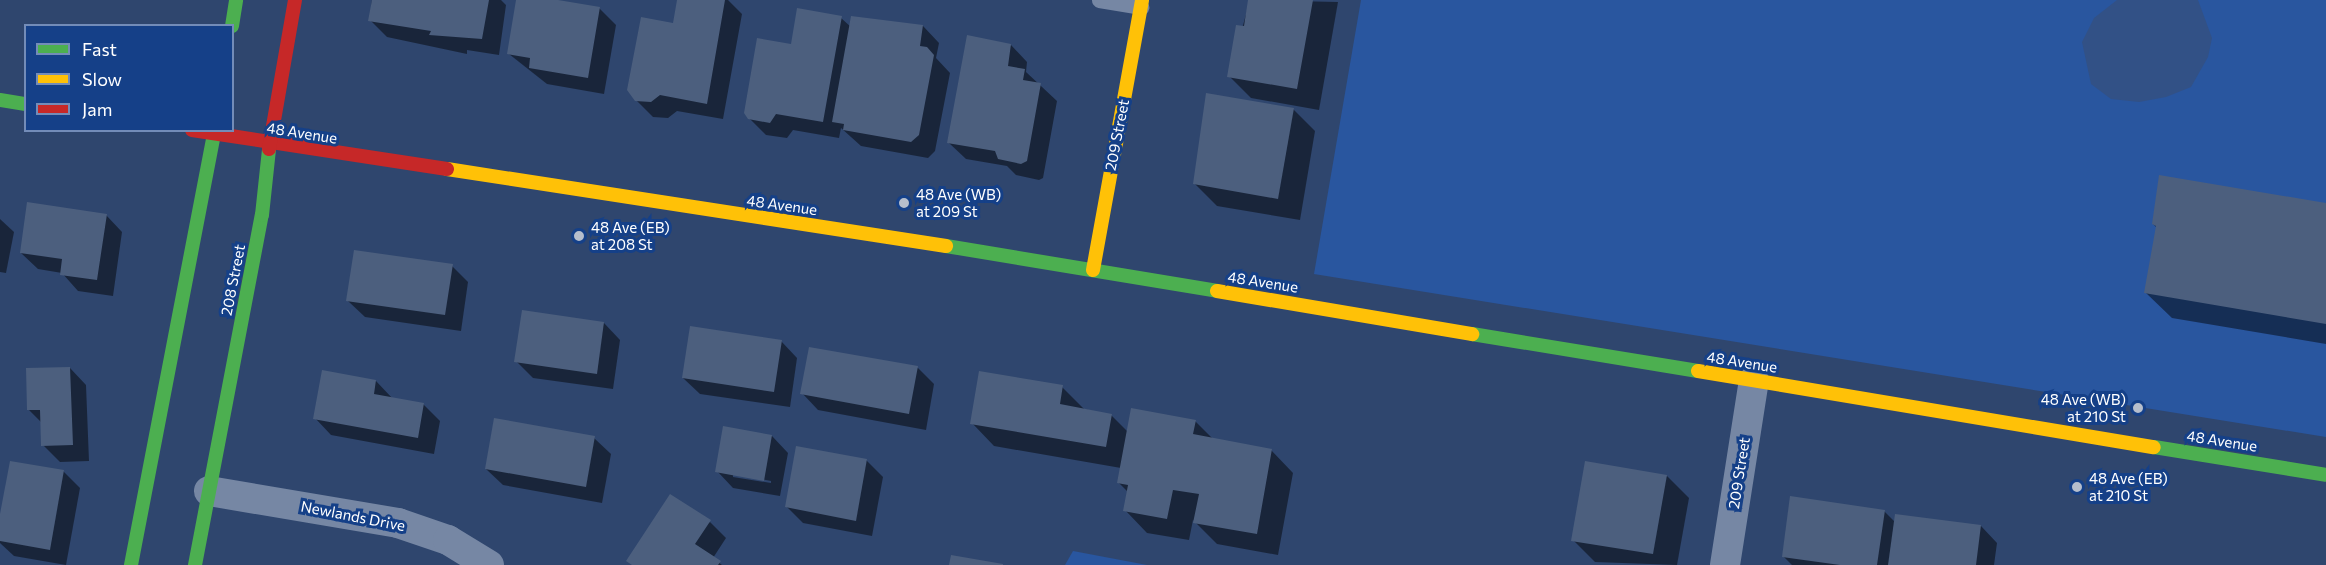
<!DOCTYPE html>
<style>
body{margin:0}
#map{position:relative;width:2326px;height:565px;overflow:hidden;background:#2f466e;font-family:Commissioner,sans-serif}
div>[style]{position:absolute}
.green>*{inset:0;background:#29569f}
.water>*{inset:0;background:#325186}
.shadow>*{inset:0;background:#0007}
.building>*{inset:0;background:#4c5f7e}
.lane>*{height:15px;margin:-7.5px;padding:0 7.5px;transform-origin:7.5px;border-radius:7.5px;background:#7687a4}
.street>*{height:30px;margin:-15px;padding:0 15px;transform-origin:15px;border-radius:15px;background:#7687a4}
.fast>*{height:14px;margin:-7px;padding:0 7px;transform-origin:7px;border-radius:7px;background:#4caf50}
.slow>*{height:14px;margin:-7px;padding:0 7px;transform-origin:7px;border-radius:7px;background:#ffc107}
.jam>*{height:14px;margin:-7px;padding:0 7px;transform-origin:7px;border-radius:7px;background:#c62828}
.dots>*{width:16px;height:16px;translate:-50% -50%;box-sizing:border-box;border:3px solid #154088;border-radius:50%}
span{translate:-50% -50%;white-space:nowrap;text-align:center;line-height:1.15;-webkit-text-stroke:6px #154088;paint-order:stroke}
.street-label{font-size:15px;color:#fff}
.poi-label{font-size:15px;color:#fff}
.left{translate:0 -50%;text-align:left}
.right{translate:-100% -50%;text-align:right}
.legend{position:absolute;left:24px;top:24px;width:210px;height:108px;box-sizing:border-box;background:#154088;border:2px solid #738cb8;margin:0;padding:8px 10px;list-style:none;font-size:18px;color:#fff}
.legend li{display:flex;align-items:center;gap:12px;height:30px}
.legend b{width:30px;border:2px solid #738cb8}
</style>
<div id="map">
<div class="green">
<div style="clip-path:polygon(1361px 0,2326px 0,2326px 437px,1314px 274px)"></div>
<div style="clip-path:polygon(1073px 551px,1147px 565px,1065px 565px)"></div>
</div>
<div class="water">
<div style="clip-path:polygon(2117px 0,2198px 0,2212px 38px,2208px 57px,2191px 87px,2166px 97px,2139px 102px,2111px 99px,2091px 84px,2082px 42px,2094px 18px)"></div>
</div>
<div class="shadow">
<div style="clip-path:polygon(372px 0,501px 0,506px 5px,499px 55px,467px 50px,467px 54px,387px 37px,370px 20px)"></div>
<div style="clip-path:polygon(518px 0,549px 0,599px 8px,616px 25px,604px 94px,547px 84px,509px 54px)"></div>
<div style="clip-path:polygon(679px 0,728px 0,742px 14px,723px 119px,677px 111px,668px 118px,653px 117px,636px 100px,674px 25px)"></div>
<div style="clip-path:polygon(1250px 0,1338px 2px,1319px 110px,1251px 98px,1229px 76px)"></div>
<div style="clip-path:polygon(841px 18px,851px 27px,923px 26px,939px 43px,936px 58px,950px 73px,935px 151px,928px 158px,861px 146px,841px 128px,839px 138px,793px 130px,787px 138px,766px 135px,749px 118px,792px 45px)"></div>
<div style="clip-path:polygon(1011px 45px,1027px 62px,1026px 72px,1057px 101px,1043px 178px,1039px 180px,1016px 175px,1007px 166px,966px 159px,949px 143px)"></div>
<div style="clip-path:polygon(1293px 109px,1315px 131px,1300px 220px,1217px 206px,1195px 184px)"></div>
<div style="clip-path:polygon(2326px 204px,2326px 344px,2172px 318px,2146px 293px,2157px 228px,2153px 224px)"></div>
<div style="clip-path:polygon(106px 215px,122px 232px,113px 296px,78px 291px,62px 273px,38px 269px,21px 253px)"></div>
<div style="clip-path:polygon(0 219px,14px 232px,6px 273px,0 272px)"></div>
<div style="clip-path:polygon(452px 266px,468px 282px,461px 331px,365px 317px,348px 301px)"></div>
<div style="clip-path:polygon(604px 323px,620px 340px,613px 389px,533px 378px,516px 361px)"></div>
<div style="clip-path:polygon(781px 341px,797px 358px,790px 407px,700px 394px,683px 378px)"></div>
<div style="clip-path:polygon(70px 368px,86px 385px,89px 461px,60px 462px,43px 445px,42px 423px,29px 410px)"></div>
<div style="clip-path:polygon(918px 368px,934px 384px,926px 430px,818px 410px,802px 393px)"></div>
<div style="clip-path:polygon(376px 381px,393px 399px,423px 404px,440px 421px,434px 454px,331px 435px,315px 418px)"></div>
<div style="clip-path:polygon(1062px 387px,1084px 409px,1111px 415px,1128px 432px,1195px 421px,1213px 439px,1271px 450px,1293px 473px,1278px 555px,1217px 544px,1193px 520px,1189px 540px,1147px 533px,1125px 510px,1128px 492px,1119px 483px,1121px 468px,994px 446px,972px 423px)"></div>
<div style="clip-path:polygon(evenodd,772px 436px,788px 453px,780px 496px,733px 488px,717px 471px,772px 436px,733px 474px,771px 481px,771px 483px,733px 477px,733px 474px)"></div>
<div style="clip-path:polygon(594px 438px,611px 454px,602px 503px,503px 485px,486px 469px)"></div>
<div style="clip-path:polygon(866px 460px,883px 477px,872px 536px,803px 523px,786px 506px)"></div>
<div style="clip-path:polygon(63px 471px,80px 488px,66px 565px,14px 556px,0 543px,0 523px)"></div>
<div style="clip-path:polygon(1667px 476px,1689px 498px,1677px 565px,1595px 562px,1573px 540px)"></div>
<div style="clip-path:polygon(1884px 511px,1895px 522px,1981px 526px,1997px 543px,1994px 565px,1792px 565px,1783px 556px)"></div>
<div style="clip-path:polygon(710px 522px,726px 538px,713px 558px,722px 565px,632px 565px)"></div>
</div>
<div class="building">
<div style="clip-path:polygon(372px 0,489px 0,482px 39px,429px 35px,431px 31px,368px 21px)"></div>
<div style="clip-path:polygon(516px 0,558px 0,600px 7px,588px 78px,529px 68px,530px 58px,507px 54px)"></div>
<div style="clip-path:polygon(677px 0,725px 0,707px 104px,660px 95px,651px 102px,635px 101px,627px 90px,641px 17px,673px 23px)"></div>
<div style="clip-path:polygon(1248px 0,1313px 0,1297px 89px,1227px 77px,1236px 25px,1244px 26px)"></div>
<div style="clip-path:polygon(797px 8px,842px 16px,823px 122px,776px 114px,770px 123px,748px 119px,744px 113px,757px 38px,791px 44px)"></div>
<div style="clip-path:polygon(851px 16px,923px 25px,920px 46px,927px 47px,934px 55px,919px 135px,911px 142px,843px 130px,844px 124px,832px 122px)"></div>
<div style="clip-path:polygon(967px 35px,1011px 44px,1008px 66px,1025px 69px,1023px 80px,1041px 83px,1027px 161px,1021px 164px,998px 159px,995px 151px,947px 143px)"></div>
<div style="clip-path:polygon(1206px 93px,1294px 108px,1278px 199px,1193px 184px)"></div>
<div style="clip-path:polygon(2159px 175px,2326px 203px,2326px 324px,2144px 293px,2156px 226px,2152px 224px)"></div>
<div style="clip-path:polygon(27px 202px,107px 214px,97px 280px,60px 275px,62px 259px,20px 253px)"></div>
<div style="clip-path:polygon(354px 250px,453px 264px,445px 315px,346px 301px)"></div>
<div style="clip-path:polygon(522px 310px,604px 322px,597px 374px,514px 362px)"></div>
<div style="clip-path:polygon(690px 326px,782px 340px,774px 392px,682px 378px)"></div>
<div style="clip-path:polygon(809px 347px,918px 366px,909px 414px,800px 394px)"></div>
<div style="clip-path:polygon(70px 367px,73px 445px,41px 446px,40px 410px,27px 410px,26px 368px)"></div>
<div style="clip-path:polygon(322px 370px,376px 380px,374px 394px,424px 403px,418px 438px,313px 419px)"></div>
<div style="clip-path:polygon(979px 371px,1063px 385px,1060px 404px,1112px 414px,1106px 447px,970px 424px)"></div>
<div style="clip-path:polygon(1131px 408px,1196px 420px,1193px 434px,1272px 449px,1257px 534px,1193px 523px,1199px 494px,1173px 490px,1167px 519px,1123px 511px,1128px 485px,1117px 483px)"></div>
<div style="clip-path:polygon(494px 418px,595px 436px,586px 487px,485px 469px)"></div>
<div style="clip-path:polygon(723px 426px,772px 435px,764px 481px,715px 472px)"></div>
<div style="clip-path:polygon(796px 446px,867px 459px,856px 521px,785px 507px)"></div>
<div style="clip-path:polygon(10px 461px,64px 470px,50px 550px,0 541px,0 514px)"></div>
<div style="clip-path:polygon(1585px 461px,1667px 475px,1653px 554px,1571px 541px)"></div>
<div style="clip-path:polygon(670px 494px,711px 520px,695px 544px,721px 561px,718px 565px,632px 565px,626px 561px)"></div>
<div style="clip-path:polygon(1790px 496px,1885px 510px,1877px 565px,1840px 565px,1782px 557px)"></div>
<div style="clip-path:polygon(1895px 514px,1981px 525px,1976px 565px,1888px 565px)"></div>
<div style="clip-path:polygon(951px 555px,1003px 564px,1003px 565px,949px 565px)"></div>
</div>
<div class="lane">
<div style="left:1099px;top:0;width:43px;rotate:9.5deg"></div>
</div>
<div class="street">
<div style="left:209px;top:491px;width:192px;rotate:9.6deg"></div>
<div style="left:398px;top:523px;width:53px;rotate:18.8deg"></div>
<div style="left:448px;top:540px;width:48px;rotate:31.4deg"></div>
<div style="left:1725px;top:565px;width:187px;rotate:-81.1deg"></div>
</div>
<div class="fast">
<div style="left:232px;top:26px;width:26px;rotate:-81deg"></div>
<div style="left:0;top:100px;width:26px;rotate:9deg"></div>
<div style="left:946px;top:246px;width:275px;rotate:9.4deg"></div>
<div style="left:1472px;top:334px;width:229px;rotate:9.3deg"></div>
<div style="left:2154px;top:447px;width:174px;rotate:9.2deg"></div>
<div style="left:131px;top:565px;width:443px;rotate:-79.1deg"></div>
<div style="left:195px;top:565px;width:356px;rotate:-79.2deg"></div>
<div style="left:262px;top:215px;width:66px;rotate:-83.9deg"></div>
</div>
<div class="slow">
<div style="left:447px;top:169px;width:505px;rotate:8.77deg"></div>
<div style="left:1093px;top:270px;width:274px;rotate:-79.7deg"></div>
<div style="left:1217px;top:291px;width:259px;rotate:9.6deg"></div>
<div style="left:1698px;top:371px;width:462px;rotate:9.5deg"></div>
</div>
<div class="jam">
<div style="left:192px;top:130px;width:258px;rotate:8.7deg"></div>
<div style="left:269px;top:149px;width:151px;rotate:-80.1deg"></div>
</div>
<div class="dots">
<div style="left:904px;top:203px;background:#b6becc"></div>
<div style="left:579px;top:236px;background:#b6becc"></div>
<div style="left:2138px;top:408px;background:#b6becc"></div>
<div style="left:2077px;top:487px;background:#b6becc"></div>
</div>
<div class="street-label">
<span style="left:302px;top:133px;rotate:9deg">48 Avenue</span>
<span style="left:1117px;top:135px;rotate:-79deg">209 Street</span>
<span style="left:782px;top:205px;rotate:8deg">48 Avenue</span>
<span style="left:233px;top:280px;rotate:-79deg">208 Street</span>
<span style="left:1263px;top:282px;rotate:9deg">48 Avenue</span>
<span style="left:1742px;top:362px;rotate:9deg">48 Avenue</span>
<span style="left:2222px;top:441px;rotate:9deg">48 Avenue</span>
<span style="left:1739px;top:473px;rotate:-81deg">209 Street</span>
<span style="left:353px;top:516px;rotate:11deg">Newlands Drive</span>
</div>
<div class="poi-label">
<span class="left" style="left:916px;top:203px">48 Ave (WB)<br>at 209 St</span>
<span class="left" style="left:591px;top:236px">48 Ave (EB)<br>at 208 St</span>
<span class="right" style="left:2126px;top:408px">48 Ave (WB)<br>at 210 St</span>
<span class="left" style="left:2089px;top:487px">48 Ave (EB)<br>at 210 St</span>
</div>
<ul class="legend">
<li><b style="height:8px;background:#4caf50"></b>Fast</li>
<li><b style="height:8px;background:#ffc107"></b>Slow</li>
<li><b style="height:8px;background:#c62828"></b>Jam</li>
</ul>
</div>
